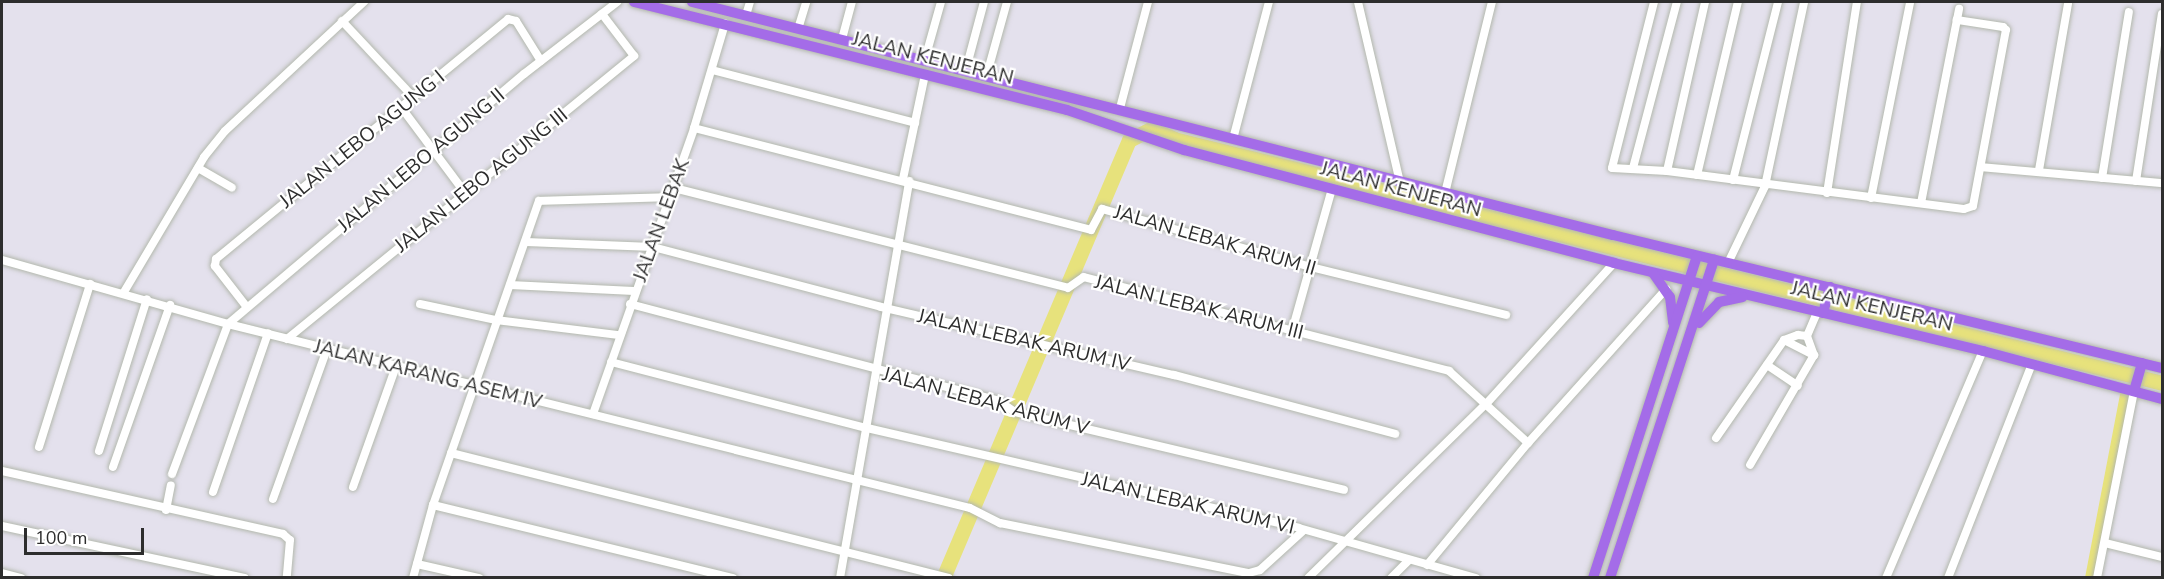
<!DOCTYPE html>
<style>
body{margin:0}
#map{position:relative;width:2164px;height:579px;overflow:hidden;background:#e4e1ed;font-family:"Nunito Sans",sans-serif}
div>[style]{position:absolute}
.river>*{height:15px;margin:-7.5px;padding:0 7.5px;transform-origin:7.5px;border-radius:7.5px;background:#e7e27c}
.roads{filter:drop-shadow(0 0 2px #b3b8ad) drop-shadow(0 0 2px #b3b8ad)}
.minor>*{height:8px;margin:-4px;padding:0 4px;transform-origin:4px;border-radius:4px;background:#fff}
.major>*{height:10px;margin:-5px;padding:0 5px;transform-origin:5px;border-radius:5px;background:#a46ce8}
span{translate:-50% -50%;white-space:nowrap;text-align:center;line-height:1.15;-webkit-text-stroke:4.5px #fff;paint-order:stroke}
.street-label{font-size:20px;color:#2d2d2d}
.frame{position:absolute;inset:0;border:3px solid #2d2d2d;pointer-events:none}
.scale{position:absolute;left:24px;top:528px;width:120px;height:27px;box-sizing:border-box;border:3px solid #2d2d2d;border-top:0;padding-left:8px;font-size:18px;line-height:21px;white-space:nowrap;color:#2d2d2d;-webkit-text-stroke:4px #fff;paint-order:stroke}
</style>
<div id="map">
<div class="river">
<div style="left:943px;top:578px;width:476px;rotate:-67deg"></div>
<div style="left:1129px;top:140px;width:25px;rotate:-27deg"></div>
<div style="left:1151px;top:129px;width:25px;rotate:23deg"></div>
<div style="left:1174px;top:139px;width:1018px;rotate:13.87deg"></div>
<div style="left:2092px;top:578px;width:186px;rotate:-79.2deg"></div>
</div>
<div class="roads">
<div class="minor">
<div style="left:1358px;top:2px;width:185px;rotate:76.9deg"></div>
<div style="left:1654px;top:2px;width:171px;rotate:104.2deg"></div>
<div style="left:1612px;top:168px;width:55px;rotate:3.1deg"></div>
<div style="left:1667px;top:171px;width:299px;rotate:7.3deg"></div>
<div style="left:1964px;top:209px;width:9px;rotate:-18deg"></div>
<div style="left:1973px;top:206px;width:179px;rotate:-79.4deg"></div>
<div style="left:2006px;top:30px;width:4px;rotate:-135deg"></div>
<div style="left:2003px;top:27px;width:47px;rotate:-171.3deg"></div>
<div style="left:746px;top:15px;width:14px;rotate:-73deg"></div>
<div style="left:342px;top:21px;width:104px;rotate:46.9deg"></div>
<div style="left:798px;top:29px;width:28px;rotate:-73deg"></div>
<div style="left:842px;top:39px;width:38px;rotate:-75deg"></div>
<div style="left:925px;top:59px;width:59px;rotate:-74.3deg"></div>
<div style="left:966px;top:69px;width:69px;rotate:-75deg"></div>
<div style="left:712px;top:70px;width:210px;rotate:14.6deg"></div>
<div style="left:987px;top:74px;width:75px;rotate:-74.5deg"></div>
<div style="left:401px;top:107px;width:107px;rotate:53.3deg"></div>
<div style="left:1120px;top:108px;width:110px;rotate:-75.2deg"></div>
<div style="left:694px;top:128px;width:410px;rotate:14.4deg"></div>
<div style="left:1091px;top:230px;width:24px;rotate:-62deg"></div>
<div style="left:1102px;top:209px;width:217px;rotate:15.5deg"></div>
<div style="left:1311px;top:267px;width:201px;rotate:13.8deg"></div>
<div style="left:1233px;top:139px;width:142px;rotate:-75.3deg"></div>
<div style="left:1981px;top:167px;width:182px;rotate:5.1deg"></div>
<div style="left:198px;top:168px;width:39px;rotate:30deg"></div>
<div style="left:1633px;top:168px;width:172px;rotate:-75.2deg"></div>
<div style="left:2039px;top:170px;width:169px;rotate:-80.1deg"></div>
<div style="left:1667px;top:171px;width:173px;rotate:-77.3deg"></div>
<div style="left:1697px;top:175px;width:178px;rotate:-76.7deg"></div>
<div style="left:2102px;top:178px;width:168px;rotate:-80.8deg"></div>
<div style="left:903px;top:179px;width:106px;rotate:-78.1deg"></div>
<div style="left:1733px;top:180px;width:184px;rotate:-75.8deg"></div>
<div style="left:2136px;top:181px;width:169px;rotate:-81.2deg"></div>
<div style="left:674px;top:188px;width:406px;rotate:14.2deg"></div>
<div style="left:1068px;top:288px;width:19px;rotate:-35deg"></div>
<div style="left:1084px;top:277px;width:377px;rotate:14.4deg"></div>
<div style="left:1449px;top:371px;width:107px;rotate:42.3deg"></div>
<div style="left:1445px;top:193px;width:197px;rotate:-76.2deg"></div>
<div style="left:1827px;top:193px;width:193px;rotate:-81.1deg"></div>
<div style="left:1871px;top:198px;width:200px;rotate:-78.7deg"></div>
<div style="left:1921px;top:203px;width:198px;rotate:-78.9deg"></div>
<div style="left:526px;top:242px;width:127px;rotate:2.3deg"></div>
<div style="left:653px;top:247px;width:236px;rotate:14.7deg"></div>
<div style="left:881px;top:307px;width:301px;rotate:13.1deg"></div>
<div style="left:1174px;top:375px;width:229px;rotate:14.9deg"></div>
<div style="left:2px;top:260px;width:235px;rotate:15.8deg"></div>
<div style="left:228px;top:324px;width:764px;rotate:13.93deg"></div>
<div style="left:970px;top:508px;width:34px;rotate:27deg"></div>
<div style="left:1000px;top:523px;width:254px;rotate:11.4deg"></div>
<div style="left:1249px;top:573px;width:11px;rotate:-15deg"></div>
<div style="left:1260px;top:570px;width:59px;rotate:-42.3deg"></div>
<div style="left:1728px;top:263px;width:85px;rotate:-64.3deg"></div>
<div style="left:1765px;top:186px;width:188px;rotate:-78deg"></div>
<div style="left:510px;top:285px;width:124px;rotate:2.8deg"></div>
<div style="left:124px;top:292px;width:157px;rotate:-59.3deg"></div>
<div style="left:204px;top:157px;width:33px;rotate:-51deg"></div>
<div style="left:225px;top:131px;width:190px;rotate:-42.9deg"></div>
<div style="left:420px;top:304px;width:78px;rotate:11.9deg"></div>
<div style="left:496px;top:320px;width:124px;rotate:7deg"></div>
<div style="left:630px;top:304px;width:382px;rotate:14.7deg"></div>
<div style="left:999px;top:401px;width:19px;rotate:35deg"></div>
<div style="left:1015px;top:412px;width:338px;rotate:13.3deg"></div>
<div style="left:246px;top:306px;width:51px;rotate:-127.8deg"></div>
<div style="left:215px;top:266px;width:7px;rotate:-82deg"></div>
<div style="left:216px;top:259px;width:378px;rotate:-39.4deg"></div>
<div style="left:508px;top:19px;width:8px;rotate:14deg"></div>
<div style="left:516px;top:21px;width:47px;rotate:58deg"></div>
<div style="left:1292px;top:331px;width:148px;rotate:-74.3deg"></div>
<div style="left:1807px;top:336px;width:26px;rotate:-67deg"></div>
<div style="left:287px;top:339px;width:448px;rotate:-39.2deg"></div>
<div style="left:634px;top:56px;width:53px;rotate:-127.3deg"></div>
<div style="left:1784px;top:340px;width:34px;rotate:27deg"></div>
<div style="left:611px;top:362px;width:264px;rotate:14.5deg"></div>
<div style="left:867px;top:428px;width:443px;rotate:13deg"></div>
<div style="left:1299px;top:528px;width:184px;rotate:15.8deg"></div>
<div style="left:1767px;top:365px;width:37px;rotate:34deg"></div>
<div style="left:593px;top:414px;width:303px;rotate:-70.5deg"></div>
<div style="left:694px;top:128px;width:109px;rotate:-73.4deg"></div>
<div style="left:1716px;top:438px;width:119px;rotate:-55.2deg"></div>
<div style="left:1784px;top:340px;width:15px;rotate:-20deg"></div>
<div style="left:1798px;top:335px;width:9px;rotate:6deg"></div>
<div style="left:1807px;top:336px;width:20px;rotate:70deg"></div>
<div style="left:1814px;top:355px;width:127px;rotate:120.2deg"></div>
<div style="left:39px;top:447px;width:171px;rotate:-72.6deg"></div>
<div style="left:99px;top:451px;width:159px;rotate:-72.5deg"></div>
<div style="left:451px;top:453px;width:513px;rotate:14.09deg"></div>
<div style="left:113px;top:467px;width:172px;rotate:-70.6deg"></div>
<div style="left:2px;top:471px;width:288px;rotate:12.6deg"></div>
<div style="left:283px;top:534px;width:9px;rotate:41deg"></div>
<div style="left:290px;top:540px;width:38px;rotate:95deg"></div>
<div style="left:172px;top:474px;width:160px;rotate:-69.5deg"></div>
<div style="left:228px;top:324px;width:387px;rotate:-40.2deg"></div>
<div style="left:524px;top:74px;width:118px;rotate:-37.7deg"></div>
<div style="left:353px;top:487px;width:128px;rotate:-70.4deg"></div>
<div style="left:213px;top:492px;width:168px;rotate:-70.9deg"></div>
<div style="left:273px;top:499px;width:159px;rotate:-70.2deg"></div>
<div style="left:433px;top:505px;width:309px;rotate:13.7deg"></div>
<div style="left:166px;top:510px;width:25px;rotate:-79deg"></div>
<div style="left:2px;top:526px;width:248px;rotate:12.1deg"></div>
<div style="left:2105px;top:543px;width:59px;rotate:13.8deg"></div>
<div style="left:417px;top:564px;width:64px;rotate:12.7deg"></div>
<div style="left:1427px;top:565px;width:158px;rotate:-50.4deg"></div>
<div style="left:1528px;top:443px;width:207px;rotate:-48.1deg"></div>
<div style="left:2px;top:573px;width:20px;rotate:15deg"></div>
<div style="left:413px;top:578px;width:76px;rotate:-74.7deg"></div>
<div style="left:433px;top:505px;width:322px;rotate:-70.8deg"></div>
<div style="left:539px;top:201px;width:131px;rotate:-1.7deg"></div>
<div style="left:840px;top:578px;width:403px;rotate:-80.1deg"></div>
<div style="left:1308px;top:578px;width:250px;rotate:-44.4deg"></div>
<div style="left:1487px;top:403px;width:189px;rotate:-47.8deg"></div>
<div style="left:1391px;top:578px;width:25px;rotate:-45deg"></div>
<div style="left:1886px;top:578px;width:247px;rotate:-66.9deg"></div>
<div style="left:1948px;top:578px;width:230px;rotate:-68.6deg"></div>
<div style="left:2097px;top:578px;width:191px;rotate:-78.8deg"></div>
</div>
<div class="major">
<div style="left:634px;top:2px;width:446px;rotate:14deg"></div>
<div style="left:1067px;top:110px;width:124px;rotate:18.9deg"></div>
<div style="left:1184px;top:150px;width:445px;rotate:14.7deg"></div>
<div style="left:1614px;top:263px;width:379px;rotate:13.4deg"></div>
<div style="left:1983px;top:351px;width:185px;rotate:15deg"></div>
<div style="left:692px;top:2px;width:950px;rotate:14.2deg"></div>
<div style="left:1613px;top:235px;width:565px;rotate:13.62deg"></div>
<div style="left:1653px;top:273px;width:29px;rotate:55deg"></div>
<div style="left:1670px;top:297px;width:26px;rotate:83deg"></div>
<div style="left:1823px;top:313px;width:27px;rotate:-75deg"></div>
<div style="left:1699px;top:323px;width:29px;rotate:-46deg"></div>
<div style="left:1719px;top:302px;width:24px;rotate:-12deg"></div>
<div style="left:2134px;top:391px;width:29px;rotate:-74deg"></div>
<div style="left:1593px;top:578px;width:338px;rotate:-72.1deg"></div>
<div style="left:1610px;top:578px;width:335px;rotate:-71.9deg"></div>
</div>
</div>
<div class="street-label">
<span style="left:933px;top:58px;rotate:14deg">JALAN KENJERAN</span>
<span style="left:362px;top:139px;rotate:-39deg">JALAN LEBO AGUNG I</span>
<span style="left:421px;top:160px;rotate:-40deg">JALAN LEBO AGUNG II</span>
<span style="left:481px;top:180px;rotate:-39deg">JALAN LEBO AGUNG III</span>
<span style="left:1401px;top:189px;rotate:15deg">JALAN KENJERAN</span>
<span style="left:661px;top:220px;rotate:-70deg">JALAN LEBAK</span>
<span style="left:1215px;top:240px;rotate:16deg">JALAN LEBAK ARUM II</span>
<span style="left:1872px;top:306px;rotate:13deg">JALAN KENJERAN</span>
<span style="left:1199px;top:307px;rotate:14deg">JALAN LEBAK ARUM III</span>
<span style="left:1024px;top:340px;rotate:13deg">JALAN LEBAK ARUM IV</span>
<span style="left:428px;top:374px;rotate:14deg">JALAN KARANG ASEM IV</span>
<span style="left:986px;top:401px;rotate:15deg">JALAN LEBAK ARUM V</span>
<span style="left:1188px;top:503px;rotate:13deg">JALAN LEBAK ARUM VI</span>
</div>
<div class="frame"></div>
<div class="scale">100 m</div>
</div>
